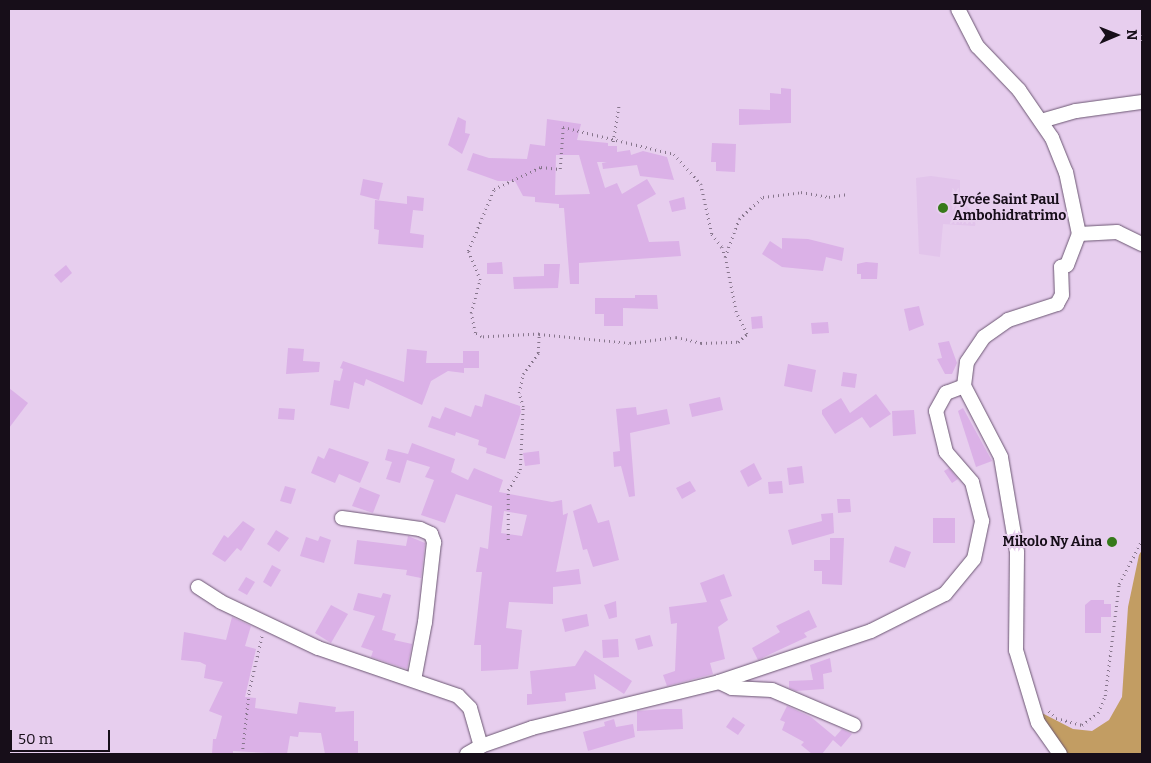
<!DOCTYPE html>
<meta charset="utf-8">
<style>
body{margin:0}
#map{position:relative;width:1151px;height:763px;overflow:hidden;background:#e7ceee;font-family:Bitter,serif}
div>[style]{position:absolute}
.built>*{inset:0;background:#e2c4eb}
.forest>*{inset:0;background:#c29d63}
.building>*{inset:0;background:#dbb1e7}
.path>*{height:2.5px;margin-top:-1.25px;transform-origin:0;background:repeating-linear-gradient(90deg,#87768c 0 1px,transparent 0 5px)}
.roads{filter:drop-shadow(0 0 1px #6b5672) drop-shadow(0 0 1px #6b5672)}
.minor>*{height:14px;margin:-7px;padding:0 7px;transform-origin:7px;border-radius:7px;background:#fff}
.dots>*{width:14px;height:14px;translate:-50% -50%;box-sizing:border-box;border:2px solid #e7ceee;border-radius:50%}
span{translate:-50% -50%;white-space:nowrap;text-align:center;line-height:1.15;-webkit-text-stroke:4px #e7ceee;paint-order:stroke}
.poi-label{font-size:14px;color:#170e19;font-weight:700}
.left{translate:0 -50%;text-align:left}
.right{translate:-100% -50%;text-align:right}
.frame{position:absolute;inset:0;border:10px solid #170e19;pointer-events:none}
.north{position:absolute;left:1091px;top:10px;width:50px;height:50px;-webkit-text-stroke:4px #e7ceee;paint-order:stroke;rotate:89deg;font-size:14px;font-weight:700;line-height:20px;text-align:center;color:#170e19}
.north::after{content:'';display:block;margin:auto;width:18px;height:22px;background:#170e19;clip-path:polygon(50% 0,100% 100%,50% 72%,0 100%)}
.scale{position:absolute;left:10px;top:730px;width:100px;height:22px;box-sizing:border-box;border:2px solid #170e19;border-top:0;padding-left:6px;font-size:15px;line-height:18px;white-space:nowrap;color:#170e19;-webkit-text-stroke:4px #e7ceee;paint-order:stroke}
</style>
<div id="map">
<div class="built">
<div style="clip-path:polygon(931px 176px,960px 180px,960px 198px,977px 218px,975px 226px,943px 224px,940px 257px,919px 254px,916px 178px)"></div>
</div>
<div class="forest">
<div style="clip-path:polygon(1142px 550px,1142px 754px,1066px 754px,1041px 720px,1040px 712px,1073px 729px,1092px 731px,1109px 720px,1122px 697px,1128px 607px,1139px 555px)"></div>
</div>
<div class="building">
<div style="clip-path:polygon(781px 88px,791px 89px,791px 123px,739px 125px,739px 109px,770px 110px,770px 93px,781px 94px)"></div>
<div style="clip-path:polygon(458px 117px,466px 121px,465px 133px,470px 134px,462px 154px,448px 145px)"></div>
<div style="clip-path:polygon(evenodd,547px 119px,581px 124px,577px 140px,608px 143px,608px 146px,617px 146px,617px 152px,630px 150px,631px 155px,643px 151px,667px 157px,674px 180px,640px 176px,637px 165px,603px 169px,602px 163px,607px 162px,597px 162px,605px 188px,617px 183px,622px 194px,647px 179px,656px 194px,637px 205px,649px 242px,679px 241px,681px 256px,579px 263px,579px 284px,570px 284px,564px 208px,559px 208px,559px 204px,535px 202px,535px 197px,523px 196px,515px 181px,498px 181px,467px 170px,473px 153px,489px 158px,527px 159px,530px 144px,545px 146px,547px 119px,556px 155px,579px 155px,590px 194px,555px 195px,556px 155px)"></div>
<div style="clip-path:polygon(712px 143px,736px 144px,735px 172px,716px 171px,716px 162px,711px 162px)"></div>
<div style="clip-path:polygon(363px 179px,383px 183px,379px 200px,360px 195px)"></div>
<div style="clip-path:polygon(407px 196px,424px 198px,423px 211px,413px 210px,410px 233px,424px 235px,423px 248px,378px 244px,379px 230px,374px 229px,375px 200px,407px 204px)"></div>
<div style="clip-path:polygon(684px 197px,686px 209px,672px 212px,669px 201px)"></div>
<div style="clip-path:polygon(782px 238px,808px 239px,844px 248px,842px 261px,826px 257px,823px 271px,782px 267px,762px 254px,770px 241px,782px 249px)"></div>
<div style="clip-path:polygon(502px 262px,503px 274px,487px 274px,487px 263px)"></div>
<div style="clip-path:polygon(866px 262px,878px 263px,877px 279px,861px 279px,861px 274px,857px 274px,857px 264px)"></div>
<div style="clip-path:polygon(544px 264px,560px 264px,558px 288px,514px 289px,513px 277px,544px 276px)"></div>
<div style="clip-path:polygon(66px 265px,72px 273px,61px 283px,54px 275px)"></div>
<div style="clip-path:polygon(635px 295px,657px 295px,658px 309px,623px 308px,623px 326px,604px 326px,604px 314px,595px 314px,595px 298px,635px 298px)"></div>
<div style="clip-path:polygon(919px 306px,924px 325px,909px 331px,904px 309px)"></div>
<div style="clip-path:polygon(762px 316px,763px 328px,752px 329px,751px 317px)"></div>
<div style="clip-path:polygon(828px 322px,829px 333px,812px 334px,811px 323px)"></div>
<div style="clip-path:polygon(949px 341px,957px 363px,952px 374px,945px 374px,937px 359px,942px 358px,938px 343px)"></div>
<div style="clip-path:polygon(288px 348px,304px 349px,303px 361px,320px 362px,319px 372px,286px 374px)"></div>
<div style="clip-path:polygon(407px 349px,427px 351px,426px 363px,463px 363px,463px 351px,479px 351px,479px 368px,464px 368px,464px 373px,448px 371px,431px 381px,422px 405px,366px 379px,364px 386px,354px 382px,349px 409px,330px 405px,334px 380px,340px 381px,343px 369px,340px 368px,343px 361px,404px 382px)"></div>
<div style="clip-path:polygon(788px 364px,816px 370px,812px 392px,784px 386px)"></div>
<div style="clip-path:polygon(843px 372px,857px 374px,855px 388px,841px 386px)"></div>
<div style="clip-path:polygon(9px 388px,28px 403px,9px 428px)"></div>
<div style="clip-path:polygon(485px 394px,520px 406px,521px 412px,505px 459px,486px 453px,487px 448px,478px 445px,479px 440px,456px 432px,455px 436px,428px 427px,432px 416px,440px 419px,445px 407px,471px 417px,475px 405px,482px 407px)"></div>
<div style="clip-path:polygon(876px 394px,891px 414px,870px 428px,862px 417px,835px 434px,822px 414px,822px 410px,841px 398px,850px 413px)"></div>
<div style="clip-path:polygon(720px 397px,723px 410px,692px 417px,689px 404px)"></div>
<div style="clip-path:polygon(636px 407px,637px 415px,667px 409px,670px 424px,630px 433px,635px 496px,629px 497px,621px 466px,614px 467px,613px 452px,620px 451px,616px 409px)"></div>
<div style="clip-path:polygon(279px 408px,295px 409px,294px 420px,278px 419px)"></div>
<div style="clip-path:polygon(963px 408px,992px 461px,976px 467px,958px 411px)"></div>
<div style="clip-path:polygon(914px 410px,916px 434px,893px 436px,892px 411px)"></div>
<div style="clip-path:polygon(evenodd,412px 443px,455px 459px,451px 472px,468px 480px,474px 468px,503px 480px,499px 492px,552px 502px,562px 500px,563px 515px,568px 513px,556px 572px,579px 569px,581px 584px,553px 587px,553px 604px,509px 602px,506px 628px,522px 630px,518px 669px,481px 671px,481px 645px,474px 645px,482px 572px,476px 572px,479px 553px,480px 547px,488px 549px,492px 506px,456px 494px,445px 523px,421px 515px,434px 480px,425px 477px,430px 467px,407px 460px,400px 483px,386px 479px,392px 462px,385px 460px,388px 449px,408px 454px,412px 443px,504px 511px,527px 515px,522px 536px,501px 533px,504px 511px)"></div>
<div style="clip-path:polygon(329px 448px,369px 462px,360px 483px,339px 474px,335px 483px,311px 473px,318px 456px,324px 459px)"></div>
<div style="clip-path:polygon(539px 451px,540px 464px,525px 466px,523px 453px)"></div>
<div style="clip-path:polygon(754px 463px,762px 479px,748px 487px,740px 471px)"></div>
<div style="clip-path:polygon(802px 466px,804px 483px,789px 485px,787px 468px)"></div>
<div style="clip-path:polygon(949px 468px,958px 479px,952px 483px,944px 471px)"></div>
<div style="clip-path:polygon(690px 481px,696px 491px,682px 499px,676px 488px)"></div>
<div style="clip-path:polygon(782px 481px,783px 493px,769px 494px,768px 482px)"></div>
<div style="clip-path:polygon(285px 486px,296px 489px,291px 504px,280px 501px)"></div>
<div style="clip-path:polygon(360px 487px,380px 495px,373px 513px,352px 506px)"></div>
<div style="clip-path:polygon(837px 499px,850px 499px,851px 512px,838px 513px)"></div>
<div style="clip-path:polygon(591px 504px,598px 523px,609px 520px,619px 560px,593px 567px,587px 549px,583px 550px,573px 511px)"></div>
<div style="clip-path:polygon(833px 513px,834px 533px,792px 545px,788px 530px,822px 521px,821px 514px)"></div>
<div style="clip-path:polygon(933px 518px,955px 518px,955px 543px,933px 543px)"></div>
<div style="clip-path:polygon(243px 521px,255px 529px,241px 551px,237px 548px,225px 562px,212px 554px,224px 535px,228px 538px)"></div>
<div style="clip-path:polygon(276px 530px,289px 538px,279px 552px,267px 544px)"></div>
<div style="clip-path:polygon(320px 536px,331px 540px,324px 563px,300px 556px,306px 537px,318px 541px)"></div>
<div style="clip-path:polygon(408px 536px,425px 543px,421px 578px,406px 575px,407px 570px,354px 564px,357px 540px,406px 546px)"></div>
<div style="clip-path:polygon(830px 538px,844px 538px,842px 585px,822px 584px,822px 571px,814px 571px,814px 560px,830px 560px)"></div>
<div style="clip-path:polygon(895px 546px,911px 552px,905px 568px,889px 562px)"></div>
<div style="clip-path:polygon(272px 565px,281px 570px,271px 587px,263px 582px)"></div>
<div style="clip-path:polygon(724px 574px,732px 596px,720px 600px,728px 620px,718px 627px,725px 659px,710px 663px,713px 674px,667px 686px,663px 675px,675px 671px,677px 623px,671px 624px,669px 607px,707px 602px,700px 583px)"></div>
<div style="clip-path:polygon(246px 577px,255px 582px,247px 595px,238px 590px)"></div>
<div style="clip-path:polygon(358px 593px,381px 598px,383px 593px,391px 595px,382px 630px,396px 634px,394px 640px,412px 644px,407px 669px,371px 657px,373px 651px,361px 647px,375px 616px,353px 610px)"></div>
<div style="clip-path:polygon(1091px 600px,1104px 600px,1104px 604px,1111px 604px,1111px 617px,1101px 617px,1101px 633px,1085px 633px,1085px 605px)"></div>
<div style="clip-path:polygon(616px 601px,617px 617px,609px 619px,604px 605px)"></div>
<div style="clip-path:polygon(331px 605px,348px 614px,331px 643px,315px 633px)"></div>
<div style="clip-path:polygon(809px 610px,817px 627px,804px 633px,807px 637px,758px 660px,752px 648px,780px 632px,776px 626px)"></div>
<div style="clip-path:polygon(587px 614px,589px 626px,565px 632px,562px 619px)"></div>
<div style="clip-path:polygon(232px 617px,251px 626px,245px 646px,256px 649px,245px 697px,256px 698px,255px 708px,297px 714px,299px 702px,336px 707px,335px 712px,354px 711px,354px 741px,358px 741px,358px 754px,325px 754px,321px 733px,299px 732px,298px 737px,290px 736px,287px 754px,233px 751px,233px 754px,212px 754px,213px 739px,216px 739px,222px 716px,209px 711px,223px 682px,204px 678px,206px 665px,200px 662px,181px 660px,184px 632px,226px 640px)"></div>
<div style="clip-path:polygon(650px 635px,653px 646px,638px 650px,635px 639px)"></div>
<div style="clip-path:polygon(618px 639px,619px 657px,603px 658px,602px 640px)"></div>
<div style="clip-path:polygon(585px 650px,632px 681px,624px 694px,594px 674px,596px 689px,565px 693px,566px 701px,527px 705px,527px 694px,532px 694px,530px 671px,575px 666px)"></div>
<div style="clip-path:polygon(830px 658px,832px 672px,823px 674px,824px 689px,796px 691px,789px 688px,789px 681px,813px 680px,810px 665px)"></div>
<div style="clip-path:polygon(787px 706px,811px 717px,835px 737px,842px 729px,852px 734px,841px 747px,833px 740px,822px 754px,812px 754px,801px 745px,804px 742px,782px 730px,785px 722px,780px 720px)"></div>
<div style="clip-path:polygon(665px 709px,682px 709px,683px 729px,637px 731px,637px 711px)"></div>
<div style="clip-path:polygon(733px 717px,745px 725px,738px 735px,726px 727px)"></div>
<div style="clip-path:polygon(614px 719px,616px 727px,633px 724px,635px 737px,588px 751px,583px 732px,605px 726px,604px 722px)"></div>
</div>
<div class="path">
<div style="left:613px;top:142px;width:38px;rotate:-81deg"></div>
<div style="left:539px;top:334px;width:58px;rotate:177deg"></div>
<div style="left:481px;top:337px;width:7px;rotate:-146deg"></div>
<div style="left:475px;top:333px;width:20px;rotate:-101deg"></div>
<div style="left:471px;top:313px;width:34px;rotate:-75deg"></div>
<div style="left:480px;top:280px;width:31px;rotate:-112deg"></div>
<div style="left:468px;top:251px;width:67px;rotate:-67.2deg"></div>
<div style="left:494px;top:189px;width:52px;rotate:-25.1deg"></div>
<div style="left:541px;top:167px;width:19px;rotate:6deg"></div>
<div style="left:560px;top:169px;width:42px;rotate:-85.9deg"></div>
<div style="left:563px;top:127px;width:114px;rotate:13.7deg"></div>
<div style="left:674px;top:154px;width:40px;rotate:48deg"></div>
<div style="left:701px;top:184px;width:51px;rotate:77.6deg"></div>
<div style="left:712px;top:234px;width:16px;rotate:52deg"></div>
<div style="left:722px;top:247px;width:10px;rotate:73deg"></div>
<div style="left:508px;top:540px;width:50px;rotate:-90deg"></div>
<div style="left:508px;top:490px;width:23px;rotate:-59deg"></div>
<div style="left:520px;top:470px;width:63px;rotate:-87.3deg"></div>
<div style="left:523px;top:407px;width:15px;rotate:-106deg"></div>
<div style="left:519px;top:393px;width:19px;rotate:-78deg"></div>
<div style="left:523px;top:374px;width:26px;rotate:-54deg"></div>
<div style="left:538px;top:353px;width:19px;rotate:-87deg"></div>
<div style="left:539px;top:334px;width:91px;rotate:5.6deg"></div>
<div style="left:630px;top:343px;width:46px;rotate:-7.4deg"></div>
<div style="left:676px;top:337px;width:26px;rotate:13deg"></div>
<div style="left:701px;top:343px;width:37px;rotate:-2deg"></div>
<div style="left:738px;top:342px;width:12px;rotate:-42deg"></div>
<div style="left:747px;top:334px;width:25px;rotate:-117deg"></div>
<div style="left:736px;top:312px;width:56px;rotate:-101.3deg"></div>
<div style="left:725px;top:257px;width:40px;rotate:-69.8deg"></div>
<div style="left:739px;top:219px;width:33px;rotate:-43deg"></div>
<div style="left:763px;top:197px;width:38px;rotate:-7deg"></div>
<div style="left:801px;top:192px;width:28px;rotate:10deg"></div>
<div style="left:829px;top:197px;width:19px;rotate:-9deg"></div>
<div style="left:1049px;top:711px;width:10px;rotate:45deg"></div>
<div style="left:1056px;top:718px;width:27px;rotate:15deg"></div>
<div style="left:1082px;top:725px;width:20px;rotate:-37deg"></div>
<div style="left:1098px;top:713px;width:18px;rotate:-68deg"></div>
<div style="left:1105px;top:696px;width:113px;rotate:-82.9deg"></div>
<div style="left:1119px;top:584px;width:50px;rotate:-62.4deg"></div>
<div style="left:242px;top:754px;width:63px;rotate:-83.7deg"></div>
<div style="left:249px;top:691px;width:57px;rotate:-76.9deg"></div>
</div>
<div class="roads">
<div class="minor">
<div style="left:958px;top:9px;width:42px;rotate:62.8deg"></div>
<div style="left:977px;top:46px;width:61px;rotate:46.3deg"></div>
<div style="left:1019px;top:90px;width:58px;rotate:55.5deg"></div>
<div style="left:1052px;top:138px;width:37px;rotate:68deg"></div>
<div style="left:1066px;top:172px;width:63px;rotate:78.2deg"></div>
<div style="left:1079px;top:234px;width:38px;rotate:-3deg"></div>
<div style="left:1117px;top:232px;width:28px;rotate:26deg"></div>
<div style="left:1041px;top:121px;width:36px;rotate:-16deg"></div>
<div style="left:1076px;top:111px;width:67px;rotate:-7.8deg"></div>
<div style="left:342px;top:518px;width:79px;rotate:8deg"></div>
<div style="left:420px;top:529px;width:12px;rotate:24deg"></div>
<div style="left:431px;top:534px;width:9px;rotate:69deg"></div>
<div style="left:434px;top:542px;width:81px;rotate:96.4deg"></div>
<div style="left:425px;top:622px;width:59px;rotate:100.7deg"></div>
<div style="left:198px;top:587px;width:27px;rotate:33deg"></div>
<div style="left:221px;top:602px;width:107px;rotate:25.4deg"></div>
<div style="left:318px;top:648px;width:148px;rotate:18.9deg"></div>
<div style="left:458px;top:696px;width:17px;rotate:45deg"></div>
<div style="left:470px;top:708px;width:40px;rotate:74deg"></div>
<div style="left:719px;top:682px;width:14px;rotate:25deg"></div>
<div style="left:732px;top:688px;width:40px;rotate:2.9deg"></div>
<div style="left:772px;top:690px;width:89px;rotate:23.1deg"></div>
<div style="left:467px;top:754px;width:16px;rotate:-30deg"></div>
<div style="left:481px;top:746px;width:54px;rotate:-19.4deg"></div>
<div style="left:532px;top:728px;width:193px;rotate:-13.8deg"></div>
<div style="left:719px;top:682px;width:160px;rotate:-18.5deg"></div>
<div style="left:871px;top:631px;width:83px;rotate:-26.6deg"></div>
<div style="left:945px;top:594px;width:45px;rotate:-50.4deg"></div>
<div style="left:974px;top:559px;width:39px;rotate:-78deg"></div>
<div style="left:982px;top:521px;width:40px;rotate:-104.4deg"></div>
<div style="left:972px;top:482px;width:40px;rotate:-131deg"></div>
<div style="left:946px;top:452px;width:42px;rotate:-103.7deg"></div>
<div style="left:936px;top:411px;width:21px;rotate:-61deg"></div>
<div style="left:946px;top:393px;width:19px;rotate:-21deg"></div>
<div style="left:1060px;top:754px;width:38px;rotate:-125deg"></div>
<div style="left:1038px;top:723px;width:76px;rotate:-106.8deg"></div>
<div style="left:1016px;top:650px;width:98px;rotate:-89.4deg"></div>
<div style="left:1017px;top:552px;width:96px;rotate:-99.6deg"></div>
<div style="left:1001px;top:457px;width:80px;rotate:-117.5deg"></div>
<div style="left:964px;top:386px;width:24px;rotate:-83deg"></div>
<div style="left:967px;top:362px;width:30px;rotate:-56deg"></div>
<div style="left:984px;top:337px;width:29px;rotate:-35deg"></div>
<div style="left:1008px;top:320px;width:52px;rotate:-18.1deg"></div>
<div style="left:1057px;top:304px;width:10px;rotate:-61deg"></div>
<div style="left:1062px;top:295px;width:28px;rotate:-92deg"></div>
<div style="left:1061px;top:267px;width:6px;rotate:-18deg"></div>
<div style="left:1067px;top:265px;width:33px;rotate:-69deg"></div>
</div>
</div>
<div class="dots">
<div style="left:943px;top:208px;background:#36791a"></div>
<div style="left:1112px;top:542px;background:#36791a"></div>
</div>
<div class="poi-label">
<span class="left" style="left:953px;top:208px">Lycée Saint Paul<br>Ambohidratrimo</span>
<span class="right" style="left:1102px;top:542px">Mikolo Ny Aina</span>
</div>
<div class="frame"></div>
<div class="north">N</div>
<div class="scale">50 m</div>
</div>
